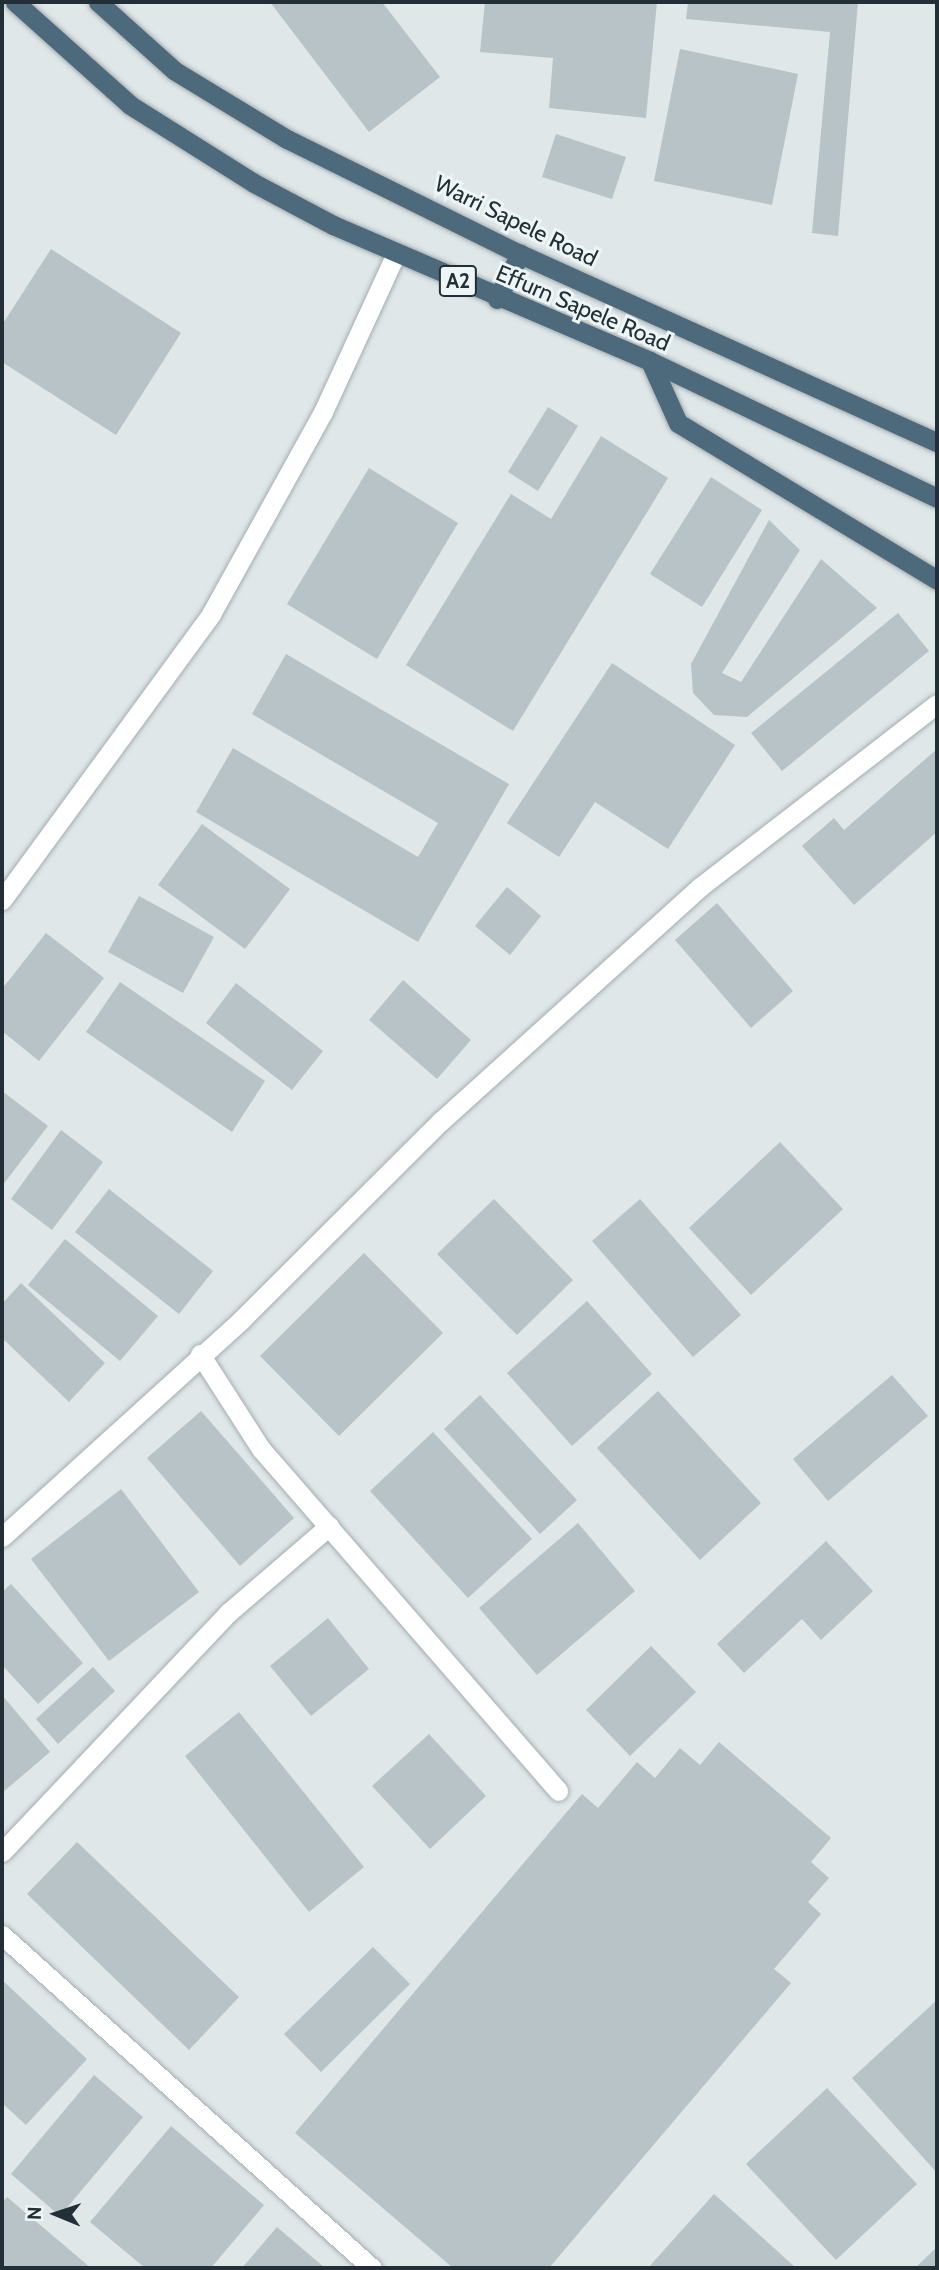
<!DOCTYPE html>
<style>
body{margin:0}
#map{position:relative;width:939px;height:2270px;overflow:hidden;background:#dfe7e8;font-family:Cabin,sans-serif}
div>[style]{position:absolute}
.building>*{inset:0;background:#b7c3c6}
.roads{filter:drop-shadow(0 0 2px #a3acaf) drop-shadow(0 0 2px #a3acaf)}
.minor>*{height:19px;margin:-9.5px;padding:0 9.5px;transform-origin:9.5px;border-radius:9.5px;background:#fff}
.trunk>*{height:19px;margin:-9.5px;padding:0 9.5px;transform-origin:9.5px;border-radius:9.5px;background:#4c6a7c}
span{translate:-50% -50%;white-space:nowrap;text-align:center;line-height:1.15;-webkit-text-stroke:6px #eef5f5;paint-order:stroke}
.shield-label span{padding:2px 5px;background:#eef5f5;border:2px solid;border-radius:5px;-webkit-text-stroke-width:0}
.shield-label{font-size:21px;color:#222f36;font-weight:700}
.street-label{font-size:23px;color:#222f36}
.frame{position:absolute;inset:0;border:4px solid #222f36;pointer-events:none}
.north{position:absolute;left:21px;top:2179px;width:70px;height:70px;-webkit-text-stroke:5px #eef5f5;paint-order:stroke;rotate:272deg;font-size:19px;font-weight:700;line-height:28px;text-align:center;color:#222f36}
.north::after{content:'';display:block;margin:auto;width:24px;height:32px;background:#222f36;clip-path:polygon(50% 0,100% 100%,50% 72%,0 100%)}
</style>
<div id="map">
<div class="building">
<div style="clip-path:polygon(270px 2px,382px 2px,440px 77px,369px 132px)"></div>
<div style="clip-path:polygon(485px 2px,657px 2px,646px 118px,549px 108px,553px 58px,480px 52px)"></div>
<div style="clip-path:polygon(688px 2px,858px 2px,838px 236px,812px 233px,830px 32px,686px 19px)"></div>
<div style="clip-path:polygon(680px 49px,798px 74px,772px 205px,654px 181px)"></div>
<div style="clip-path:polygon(556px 134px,626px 157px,612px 199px,542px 177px)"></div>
<div style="clip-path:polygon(51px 249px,181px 333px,116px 435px,2px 362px,2px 325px)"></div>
<div style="clip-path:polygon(548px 407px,578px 426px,538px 491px,508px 472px)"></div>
<div style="clip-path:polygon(601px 436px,668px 478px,513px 731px,406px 665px,511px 494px,551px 519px)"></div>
<div style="clip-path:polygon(369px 468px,458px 523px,377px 659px,287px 604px)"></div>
<div style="clip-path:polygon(711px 477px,762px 510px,702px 607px,650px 574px)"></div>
<div style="clip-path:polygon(769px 520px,800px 550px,722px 673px,741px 682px,821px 559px,877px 608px,747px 717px,714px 715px,693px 693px,691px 664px)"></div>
<div style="clip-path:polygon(898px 613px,929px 651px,782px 771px,751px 733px)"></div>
<div style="clip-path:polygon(286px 654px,509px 784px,418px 942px,196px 812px,233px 748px,418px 857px,438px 823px,252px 714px)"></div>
<div style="clip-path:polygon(612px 663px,735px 745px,668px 849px,595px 802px,559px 857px,507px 823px)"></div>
<div style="clip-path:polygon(937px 749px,937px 832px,854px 905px,802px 846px,834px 818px,844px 830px)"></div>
<div style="clip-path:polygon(202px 824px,290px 889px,245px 949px,158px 885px)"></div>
<div style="clip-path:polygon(507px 887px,541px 916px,510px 955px,475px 926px)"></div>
<div style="clip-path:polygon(139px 896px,214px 937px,183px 993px,108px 952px)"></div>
<div style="clip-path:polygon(717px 903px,793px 991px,751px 1028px,675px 940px)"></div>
<div style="clip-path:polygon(46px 933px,104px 978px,39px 1061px,2px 1031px,2px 989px)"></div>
<div style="clip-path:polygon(403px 980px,471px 1040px,437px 1079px,369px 1020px)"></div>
<div style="clip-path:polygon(120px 982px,265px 1081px,232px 1132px,86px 1032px)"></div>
<div style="clip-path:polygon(236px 983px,323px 1051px,292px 1090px,206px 1023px)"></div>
<div style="clip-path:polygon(2px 1091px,48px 1126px,2px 1186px)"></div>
<div style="clip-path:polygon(61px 1130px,103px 1162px,52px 1230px,11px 1199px)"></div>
<div style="clip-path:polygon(780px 1142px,843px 1209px,751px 1295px,689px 1228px)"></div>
<div style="clip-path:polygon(109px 1189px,213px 1271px,179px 1314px,75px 1232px)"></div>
<div style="clip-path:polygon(494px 1199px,573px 1280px,517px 1335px,437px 1254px)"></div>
<div style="clip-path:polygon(640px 1199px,741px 1315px,693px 1357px,592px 1241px)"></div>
<div style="clip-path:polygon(65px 1239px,158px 1316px,120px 1361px,28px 1285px)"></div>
<div style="clip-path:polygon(364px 1253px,443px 1333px,339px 1436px,260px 1356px)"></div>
<div style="clip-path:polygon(21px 1283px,105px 1363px,69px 1402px,2px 1338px,2px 1304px)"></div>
<div style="clip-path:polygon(587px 1301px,652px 1374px,572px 1446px,507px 1373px)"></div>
<div style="clip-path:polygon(892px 1375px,928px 1416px,828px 1501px,793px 1459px)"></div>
<div style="clip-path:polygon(658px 1391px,761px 1503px,700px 1560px,597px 1448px)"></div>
<div style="clip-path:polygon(480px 1395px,577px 1500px,540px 1534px,444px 1429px)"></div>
<div style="clip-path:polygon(201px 1411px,294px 1518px,240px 1566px,147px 1458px)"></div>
<div style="clip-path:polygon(433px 1432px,532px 1539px,468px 1598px,370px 1491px)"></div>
<div style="clip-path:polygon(121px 1489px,199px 1592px,109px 1661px,31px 1559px)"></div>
<div style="clip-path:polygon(578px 1523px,635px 1591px,537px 1675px,479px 1608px)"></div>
<div style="clip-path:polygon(826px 1541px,873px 1591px,821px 1640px,802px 1619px,744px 1673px,717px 1644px)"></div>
<div style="clip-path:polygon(11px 1584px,83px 1663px,38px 1704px,2px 1665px,2px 1592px)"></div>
<div style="clip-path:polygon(328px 1618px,369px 1669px,311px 1716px,270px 1666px)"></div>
<div style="clip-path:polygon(651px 1646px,696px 1692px,630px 1756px,586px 1710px)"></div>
<div style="clip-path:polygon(93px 1667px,115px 1691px,58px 1744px,36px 1719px)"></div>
<div style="clip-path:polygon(2px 1695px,50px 1752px,2px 1793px)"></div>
<div style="clip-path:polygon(239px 1712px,364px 1867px,309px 1912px,185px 1756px)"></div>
<div style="clip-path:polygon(429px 1734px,486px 1796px,430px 1849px,372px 1786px)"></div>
<div style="clip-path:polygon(719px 1742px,831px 1838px,811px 1862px,829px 1878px,808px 1902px,821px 1914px,774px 1969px,791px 1983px,549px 2268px,453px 2268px,295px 2133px,582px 1794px,598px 1808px,637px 1762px,655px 1778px,680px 1748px,700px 1765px)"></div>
<div style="clip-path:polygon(77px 1842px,239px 1997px,189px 2050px,27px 1894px)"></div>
<div style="clip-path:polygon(373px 1947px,410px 1984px,321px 2072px,284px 2034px)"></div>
<div style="clip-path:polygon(2px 1980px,87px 2059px,26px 2125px,2px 2103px)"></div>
<div style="clip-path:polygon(937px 2000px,937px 2173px,852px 2078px)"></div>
<div style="clip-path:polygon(94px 2075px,143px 2117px,60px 2216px,11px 2174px)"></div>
<div style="clip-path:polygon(827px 2088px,917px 2184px,836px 2260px,746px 2164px)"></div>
<div style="clip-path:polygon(171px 2126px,264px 2205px,211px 2268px,145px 2268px,90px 2222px)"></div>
<div style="clip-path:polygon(714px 2194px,796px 2268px,648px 2268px)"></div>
<div style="clip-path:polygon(7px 2197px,91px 2268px,2px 2268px,2px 2203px)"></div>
<div style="clip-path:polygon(277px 2227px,325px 2268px,242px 2268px)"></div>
<div style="clip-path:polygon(937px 2247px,937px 2268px,915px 2268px)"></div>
</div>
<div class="roads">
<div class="minor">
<div style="left:2px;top:900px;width:354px;rotate:-53.8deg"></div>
<div style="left:211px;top:614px;width:231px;rotate:-61deg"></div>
<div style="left:323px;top:412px;width:175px;rotate:-65.3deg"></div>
<div style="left:200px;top:1354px;width:113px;rotate:57.3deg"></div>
<div style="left:261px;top:1449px;width:453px;rotate:49deg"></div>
<div style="left:2px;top:1537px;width:323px;rotate:-42.2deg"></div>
<div style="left:241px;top:1320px;width:282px;rotate:-44.9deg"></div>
<div style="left:441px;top:1121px;width:349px;rotate:-42.1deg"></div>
<div style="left:700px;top:887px;width:299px;rotate:-37.7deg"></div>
<div style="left:2px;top:1852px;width:330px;rotate:-46.6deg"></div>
<div style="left:229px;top:1612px;width:132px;rotate:-40.7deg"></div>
<div style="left:2px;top:1935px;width:498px;rotate:42deg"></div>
</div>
<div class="trunk">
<div style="left:15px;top:2px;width:154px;rotate:41.8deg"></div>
<div style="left:130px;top:105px;width:146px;rotate:32.2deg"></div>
<div style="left:254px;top:183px;width:89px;rotate:28deg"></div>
<div style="left:333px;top:225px;width:345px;rotate:23.2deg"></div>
<div style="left:650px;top:361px;width:318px;rotate:25.5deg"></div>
<div style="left:98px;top:2px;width:103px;rotate:41.9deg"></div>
<div style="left:175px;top:71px;width:131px;rotate:31.3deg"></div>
<div style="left:287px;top:139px;width:260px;rotate:26.3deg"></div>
<div style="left:520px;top:254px;width:457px;rotate:24.3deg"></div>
<div style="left:497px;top:299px;width:51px;rotate:-62.9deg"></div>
<div style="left:650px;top:361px;width:68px;rotate:65.7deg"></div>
<div style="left:678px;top:423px;width:303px;rotate:31.2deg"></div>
</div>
</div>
<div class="shield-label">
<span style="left:458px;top:281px">A2</span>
</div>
<div class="street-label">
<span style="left:516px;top:221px;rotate:26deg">Warri Sapele Road</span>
<span style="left:583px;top:308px;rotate:23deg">Effurn Sapele Road</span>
</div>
<div class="frame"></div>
<div class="north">N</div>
</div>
